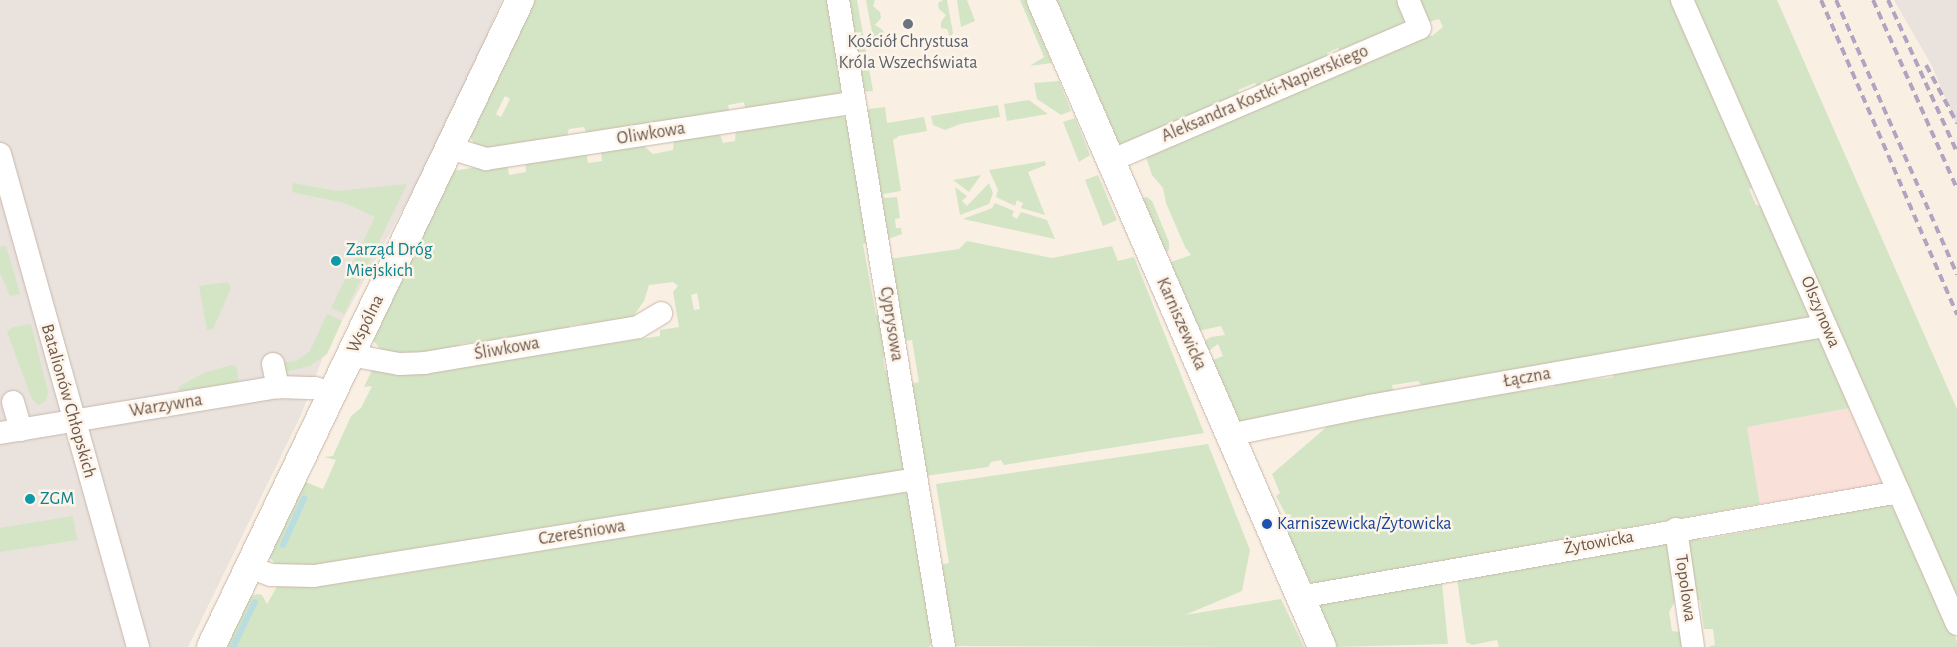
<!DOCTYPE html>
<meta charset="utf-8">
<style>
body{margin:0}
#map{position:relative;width:1957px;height:647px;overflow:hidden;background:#f9f0e3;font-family:"Alegreya Sans",sans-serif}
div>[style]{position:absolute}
.commercial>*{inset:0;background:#f9e0d8}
.industrial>*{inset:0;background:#e9e2dd}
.green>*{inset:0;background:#d3e5c4}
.stream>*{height:6px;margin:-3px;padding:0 3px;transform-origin:3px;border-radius:3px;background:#badde0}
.roads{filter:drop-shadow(0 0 1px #c9b7ab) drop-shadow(0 0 1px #c9b7ab)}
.minor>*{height:22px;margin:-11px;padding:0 11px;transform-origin:11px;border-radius:11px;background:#fff}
.tertiary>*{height:28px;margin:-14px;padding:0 14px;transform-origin:14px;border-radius:14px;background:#fff}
.rail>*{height:4px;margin-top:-2px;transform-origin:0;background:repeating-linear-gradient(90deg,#b2a4c1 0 8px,transparent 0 13px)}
.dots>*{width:14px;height:14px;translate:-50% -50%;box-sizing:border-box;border:2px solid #fdf4e9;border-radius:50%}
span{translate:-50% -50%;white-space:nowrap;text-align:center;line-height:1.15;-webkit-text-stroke:5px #fdf4e9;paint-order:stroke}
.worship-label{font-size:18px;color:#5b616d}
.street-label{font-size:18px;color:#6e574c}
.culture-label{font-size:18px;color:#0d838f}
.left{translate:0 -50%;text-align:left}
.transit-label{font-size:18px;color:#164399}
</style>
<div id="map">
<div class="commercial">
<div style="clip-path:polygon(1855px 407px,1888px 483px,1760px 504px,1747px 427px)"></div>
</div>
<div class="industrial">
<div style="clip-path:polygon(0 0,502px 0,452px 119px,324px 354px,301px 415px,188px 647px,0 647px)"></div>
<div style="clip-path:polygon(1894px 0,1957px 0,1957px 126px,1932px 66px)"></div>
</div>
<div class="green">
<div style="clip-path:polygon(evenodd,531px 0,830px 0,843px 86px,839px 95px,746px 113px,744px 102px,728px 105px,730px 115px,588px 137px,584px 127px,569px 129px,566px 140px,497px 151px,474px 144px,469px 134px,531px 0,505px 96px,510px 99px,501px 117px,496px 114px,505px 96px)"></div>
<div style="clip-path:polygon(846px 0,857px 0,873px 91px,861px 92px)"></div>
<div style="clip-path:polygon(866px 0,875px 0,873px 6px,880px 12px,881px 18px,875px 25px,883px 30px,884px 37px,878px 44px,884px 50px,878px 49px,874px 43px)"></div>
<div style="clip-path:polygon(943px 0,947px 0,953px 33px,949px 39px,941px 42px,949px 34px,947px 29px,941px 28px,941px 22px,946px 15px,939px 9px,938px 3px)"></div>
<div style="clip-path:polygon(957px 0,967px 0,975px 21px,961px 27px)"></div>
<div style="clip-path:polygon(1020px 0,1026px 0,1052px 63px,1030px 66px,1044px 57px)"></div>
<div style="clip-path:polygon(1053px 0,1399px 0,1406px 20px,1404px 25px,1341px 54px,1338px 48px,1327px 53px,1328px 56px,1259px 88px,1255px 83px,1238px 90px,1240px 97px,1125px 146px,1118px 145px)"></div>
<div style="clip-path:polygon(1416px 0,1675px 0,1756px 186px,1749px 189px,1756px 205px,1764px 207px,1814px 317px,1488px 374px,1425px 389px,1418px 381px,1400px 384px,1392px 385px,1394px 394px,1244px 423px,1236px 421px,1208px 362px,1223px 356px,1218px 344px,1204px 354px,1201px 343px,1211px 337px,1225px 335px,1221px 326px,1198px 331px,1168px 263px,1191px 255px,1185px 247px,1166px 203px,1163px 188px,1152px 175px,1146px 157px,1429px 35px,1432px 36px,1443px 27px,1439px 19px,1428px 22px)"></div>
<div style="clip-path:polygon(1689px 0,1777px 0,1820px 98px,1957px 409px,1957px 606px,1737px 105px,1737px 96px)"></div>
<div style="clip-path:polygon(1059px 81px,1071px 111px,1061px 115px,1037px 99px,1034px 83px)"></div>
<div style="clip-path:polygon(1029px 100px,1048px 114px,1007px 121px,1004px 104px)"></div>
<div style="clip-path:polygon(998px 105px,1000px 117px,960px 124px,945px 130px,933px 125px,931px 116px)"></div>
<div style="clip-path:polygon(885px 107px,887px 123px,924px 117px,927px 131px,899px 136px,893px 140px,901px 191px,883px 194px,884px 198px,897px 197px,900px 218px,895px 219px,896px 228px,901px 228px,902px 234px,885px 240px,865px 115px,869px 109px)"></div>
<div style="clip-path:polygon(evenodd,841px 116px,846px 118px,870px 242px,863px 244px,876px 315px,879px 316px,889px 355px,883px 357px,885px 371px,892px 370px,906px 465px,902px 470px,305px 570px,278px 566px,270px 558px,268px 553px,303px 481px,323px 489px,336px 460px,324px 457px,333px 456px,351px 416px,361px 408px,372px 386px,364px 387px,372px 370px,503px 360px,660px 336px,660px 330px,679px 327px,673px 292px,678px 286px,673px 282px,649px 285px,644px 301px,632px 318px,582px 328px,582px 324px,574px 325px,569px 326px,570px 330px,460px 344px,460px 348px,414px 356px,381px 350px,372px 339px,453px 171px,507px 162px,509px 175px,526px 172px,525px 160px,586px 150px,588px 163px,602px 161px,601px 149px,639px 142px,653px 154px,673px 150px,674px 138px,719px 131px,723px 143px,735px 141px,736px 128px,841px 116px,697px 293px,700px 309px,694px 310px,691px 295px,697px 293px)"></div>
<div style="clip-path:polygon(1075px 118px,1090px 155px,1079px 162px,1063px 122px)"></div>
<div style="clip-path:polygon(1045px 161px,1046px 165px,1028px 172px,1045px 215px,1021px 208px,1023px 203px,1017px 200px,1015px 206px,996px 197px,998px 190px,989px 170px)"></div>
<div style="clip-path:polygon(981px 175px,969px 192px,953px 180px)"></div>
<div style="clip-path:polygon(1098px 175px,1117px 220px,1103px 226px,1085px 180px)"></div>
<div style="clip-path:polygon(293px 183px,336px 191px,407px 184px,344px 314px,331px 308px,375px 217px,345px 203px,292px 192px)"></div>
<div style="clip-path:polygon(989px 183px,993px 193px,989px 204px,960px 215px,955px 187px,967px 196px,962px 201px,967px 206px)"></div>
<div style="clip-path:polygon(1147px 197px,1152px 201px,1169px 242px,1169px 250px,1162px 256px,1138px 199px)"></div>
<div style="clip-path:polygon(995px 203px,1014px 211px,1012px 216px,1017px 219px,1021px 212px,1047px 220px,1055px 239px,963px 219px,992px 208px)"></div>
<div style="clip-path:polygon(967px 241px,1052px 258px,1112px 246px,1118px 261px,1134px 257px,1204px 433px,1004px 465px,1001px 460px,991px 462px,988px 467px,925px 476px,911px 384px,919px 382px,912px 340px,903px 341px,889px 259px,959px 249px)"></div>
<div style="clip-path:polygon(6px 246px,20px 294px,10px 296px,0 273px,0 247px)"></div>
<div style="clip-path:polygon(228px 282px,231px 288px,213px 329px,207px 330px,199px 286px)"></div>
<div style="clip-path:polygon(327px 314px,342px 321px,327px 354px,310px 366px,285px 372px,280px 363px,297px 361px,310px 351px)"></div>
<div style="clip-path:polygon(31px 324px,48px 392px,46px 401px,38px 405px,31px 397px,7px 332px,13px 327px)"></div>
<div style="clip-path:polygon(1816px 335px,1827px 342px,1855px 407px,1747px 427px,1760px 504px,1313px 584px,1298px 571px,1303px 568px,1283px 529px,1290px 522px,1276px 496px,1280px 493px,1272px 474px,1329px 425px,1522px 386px,1525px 391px,1537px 389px,1539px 384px,1540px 388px,1553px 387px,1556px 380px,1582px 376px,1587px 380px,1608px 378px,1613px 377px,1614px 370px,1663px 361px,1668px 366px,1682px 363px,1686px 358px)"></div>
<div style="clip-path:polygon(231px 365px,236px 366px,239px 383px,178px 391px,180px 386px,204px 373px)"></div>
<div style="clip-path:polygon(1208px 444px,1250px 550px,1242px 591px,1185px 615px,1281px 599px,1304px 647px,954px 646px,940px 565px,949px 563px,936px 484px)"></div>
<div style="clip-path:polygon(896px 489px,904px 491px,914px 500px,936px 636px,929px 647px,222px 647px,243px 601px,257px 594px,262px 595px,267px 604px,279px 583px,311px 583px,362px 575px,363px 580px,832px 503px,834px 499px)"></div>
<div style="clip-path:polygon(1888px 502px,1897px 506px,1957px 641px,1957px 647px,1708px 647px,1715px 645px,1713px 629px,1704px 629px,1700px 600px,1695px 600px,1688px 544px,1692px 538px,1698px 535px,1700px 540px,1792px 523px,1793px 518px)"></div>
<div style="clip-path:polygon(73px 516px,77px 540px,0 552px,0 528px)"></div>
<div style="clip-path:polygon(1661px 541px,1667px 545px,1675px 601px,1669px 612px,1672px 631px,1680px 632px,1684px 647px,1499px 647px,1497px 640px,1472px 645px,1466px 642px,1457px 579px,1526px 569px,1525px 564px,1587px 554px,1589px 558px,1600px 556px,1603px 550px)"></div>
<div style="clip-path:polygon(1442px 583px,1448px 644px,1333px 647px,1319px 606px,1323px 602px)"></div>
</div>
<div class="stream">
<div style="left:283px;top:545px;width:51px;rotate:-65.5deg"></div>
<div style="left:233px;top:647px;width:50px;rotate:-63.9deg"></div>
</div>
<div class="roads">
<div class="minor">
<div style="left:838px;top:0;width:656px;rotate:80.7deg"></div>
<div style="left:1682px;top:0;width:682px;rotate:66.22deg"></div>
<div style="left:450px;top:148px;width:38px;rotate:17deg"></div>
<div style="left:486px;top:159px;width:372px;rotate:-8.7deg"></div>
<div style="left:0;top:154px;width:512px;rotate:74.36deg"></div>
<div style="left:1110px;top:161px;width:337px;rotate:-23.2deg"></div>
<div style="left:1420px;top:28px;width:30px;rotate:-113deg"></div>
<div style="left:350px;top:355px;width:50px;rotate:10.4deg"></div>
<div style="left:399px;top:364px;width:25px;rotate:-2deg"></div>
<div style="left:424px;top:363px;width:217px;rotate:-9.5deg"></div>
<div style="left:638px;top:327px;width:27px;rotate:-31deg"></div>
<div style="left:273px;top:364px;width:24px;rotate:78deg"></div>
<div style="left:13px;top:402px;width:29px;rotate:74deg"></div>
<div style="left:0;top:433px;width:282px;rotate:-9.4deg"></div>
<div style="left:278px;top:387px;width:37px;rotate:2deg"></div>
<div style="left:315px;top:388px;width:18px;rotate:16deg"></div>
<div style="left:1229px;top:435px;width:144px;rotate:-11.6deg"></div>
<div style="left:1370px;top:406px;width:462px;rotate:-10deg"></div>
<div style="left:1676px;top:529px;width:119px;rotate:81.8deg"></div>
<div style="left:249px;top:567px;width:23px;rotate:20deg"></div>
<div style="left:271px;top:575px;width:43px;rotate:1.3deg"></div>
<div style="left:314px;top:576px;width:610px;rotate:-9.15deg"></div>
<div style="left:1300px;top:597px;width:608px;rotate:-9.94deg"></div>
</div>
<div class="tertiary">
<div style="left:1041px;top:0;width:705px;rotate:66.52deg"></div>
<div style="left:211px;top:647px;width:717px;rotate:-64.47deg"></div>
</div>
</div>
<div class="rail">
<div style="left:1821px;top:0;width:343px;rotate:66.6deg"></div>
<div style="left:1836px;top:0;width:300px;rotate:66.2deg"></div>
<div style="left:1873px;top:0;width:207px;rotate:66deg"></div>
<div style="left:1888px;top:0;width:167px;rotate:65.6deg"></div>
<div style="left:1926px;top:65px;width:66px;rotate:61.9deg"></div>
</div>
<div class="dots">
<div style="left:908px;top:24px;background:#6b7280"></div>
<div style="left:336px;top:261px;background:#0f9aa8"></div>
<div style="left:30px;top:499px;background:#0f9aa8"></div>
<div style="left:1267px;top:524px;background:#1a4fb4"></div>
</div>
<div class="worship-label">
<span style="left:908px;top:53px">Kościół Chrystusa<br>Króla Wszechświata</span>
</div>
<div class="street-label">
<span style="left:1265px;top:94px;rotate:-23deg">Aleksandra Kostki-Napierskiego</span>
<span style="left:651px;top:134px;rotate:-9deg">Oliwkowa</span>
<span style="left:1820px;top:312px;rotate:67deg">Olszynowa</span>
<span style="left:366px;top:324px;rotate:-64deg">Wspólna</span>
<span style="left:891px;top:324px;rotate:81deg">Cyprysowa</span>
<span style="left:1181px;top:324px;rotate:66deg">Karniszewicka</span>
<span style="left:507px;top:349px;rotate:-10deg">Śliwkowa</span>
<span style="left:1527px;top:378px;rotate:-10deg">Łączna</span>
<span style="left:68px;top:401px;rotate:74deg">Batalionów Chłopskich</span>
<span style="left:166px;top:406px;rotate:-9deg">Warzywna</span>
<span style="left:582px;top:533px;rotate:-9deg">Czereśniowa</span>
<span style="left:1599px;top:543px;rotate:-10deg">Żytowicka</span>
<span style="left:1685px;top:588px;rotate:82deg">Topolowa</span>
</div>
<div class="culture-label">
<span class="left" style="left:346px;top:261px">Zarząd Dróg<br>Miejskich</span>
<span class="left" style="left:40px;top:499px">ZGM</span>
</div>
<div class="transit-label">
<span class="left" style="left:1277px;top:524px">Karniszewicka/Żytowicka</span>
</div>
</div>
